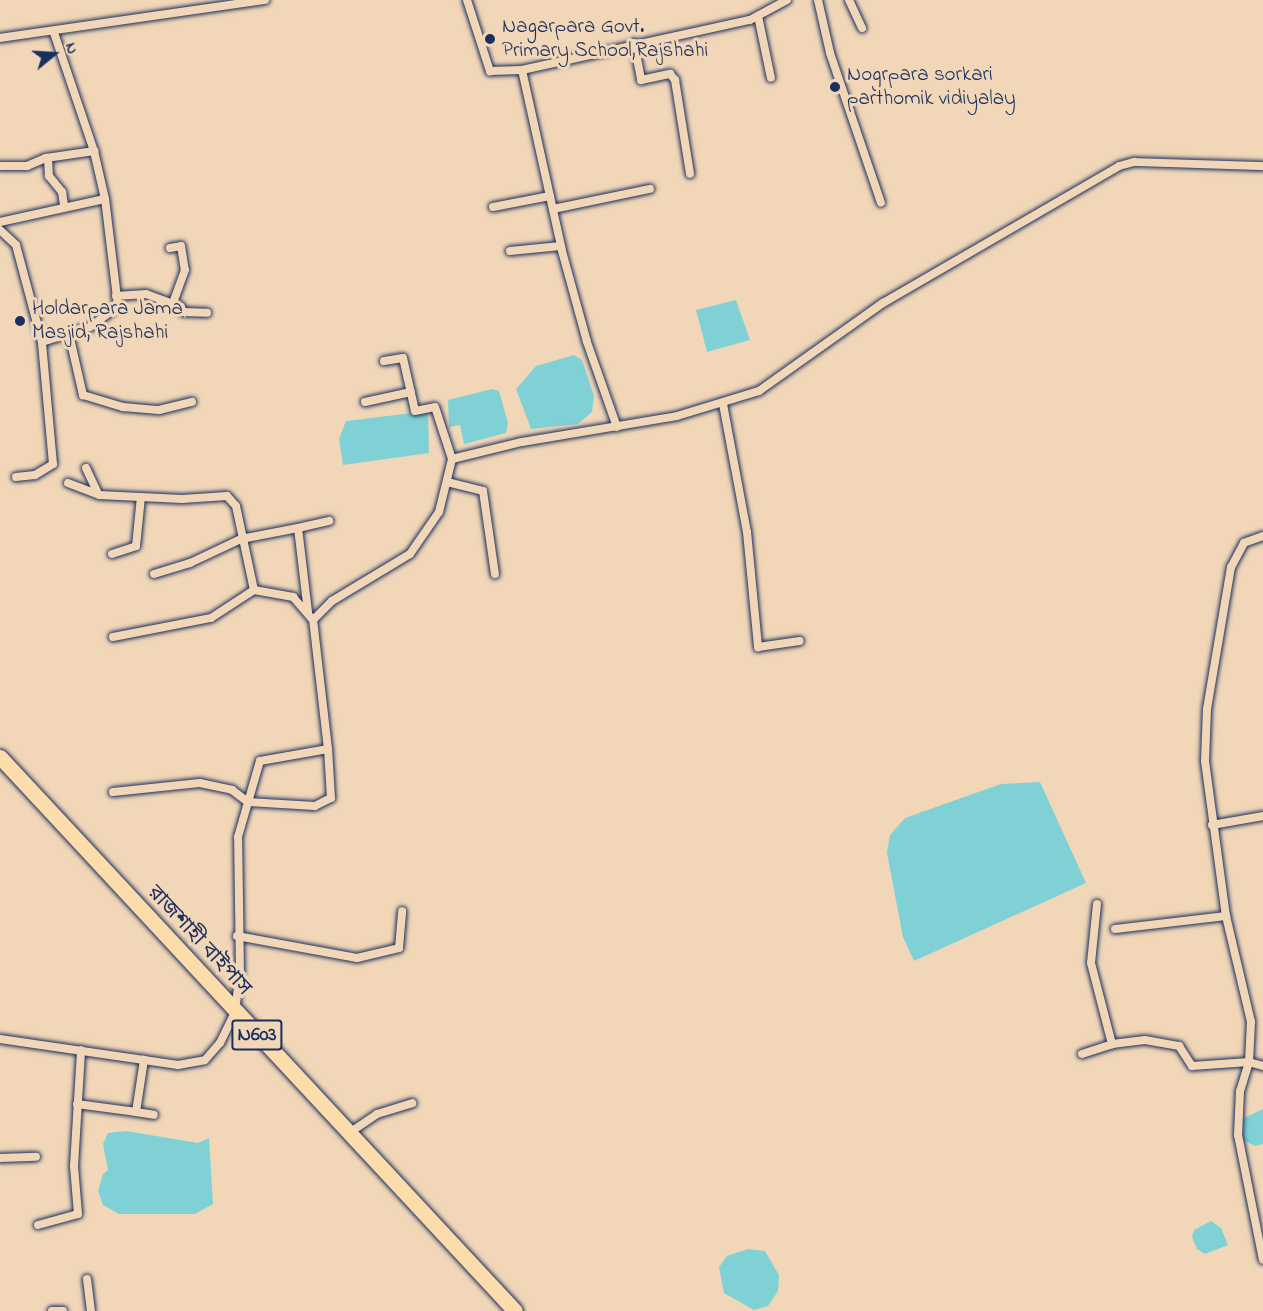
<!DOCTYPE html>
<meta charset="utf-8">
<style>
body{margin:0}
#map{position:relative;width:1263px;height:1311px;overflow:hidden;background:#f1d7b8;font-family:"Indie Flower","Noto Sans Bengali",sans-serif}
div>[style]{position:absolute}
.water>*{inset:0;background:#80d1d6}
.roads{filter:drop-shadow(0 0 2px #1b2f5e) drop-shadow(0 0 2px #1b2f5e)}
.street>*{height:8px;margin:-4px;padding:0 4px;transform-origin:4px;border-radius:4px;background:#f1d7b8}
.highway>*{height:15px;margin:-7.5px;padding:0 7.5px;transform-origin:7.5px;border-radius:7.5px;background:#fddcac}
.dots>*{width:16px;height:16px;translate:-50% -50%;box-sizing:border-box;border:3px solid #f1d7b8;border-radius:50%}
span{translate:-50% -50%;white-space:nowrap;text-align:center;line-height:1.15;-webkit-text-stroke:6px #f1d7b8;paint-order:stroke}
.shield-label span{padding:2px 4px;background:#f1d7b8;border:2px solid;border-radius:4px;-webkit-text-stroke-width:0}
.shield-label{font-size:20px;color:#1b2f5e;font-weight:700}
.poi-label{font-size:21px;color:#1b2f5e}
.left{translate:0 -50%;text-align:left}
.street-label{font-size:21px;color:#1b2f5e}
.north{position:absolute;left:24px;top:24px;width:60px;height:60px;-webkit-text-stroke:4px #f1d7b8;paint-order:stroke;rotate:72deg;font-size:16px;font-weight:700;line-height:24px;text-align:center;color:#1b2f5e}
.north::after{content:'';display:block;margin:auto;width:21px;height:27px;background:#1b2f5e;clip-path:polygon(50% 0,100% 100%,50% 72%,0 100%)}
</style>
<div id="map">
<div class="water">
<div style="clip-path:polygon(736px 300px,750px 340px,707px 352px,696px 310px)"></div>
<div style="clip-path:polygon(574px 355px,582px 360px,594px 396px,592px 412px,578px 424px,531px 429px,516px 389px,536px 366px)"></div>
<div style="clip-path:polygon(492px 389px,499px 391px,508px 423px,506px 433px,464px 444px,460px 425px,449px 427px,448px 400px)"></div>
<div style="clip-path:polygon(428px 411px,429px 453px,343px 465px,339px 439px,346px 421px)"></div>
<div style="clip-path:polygon(1040px 782px,1086px 883px,914px 961px,903px 937px,887px 853px,890px 835px,905px 818px,1001px 784px)"></div>
<div style="clip-path:polygon(1263px 1109px,1263px 1144px,1255px 1146px,1243px 1140px,1244px 1118px)"></div>
<div style="clip-path:polygon(126px 1131px,198px 1143px,209px 1138px,213px 1204px,195px 1214px,119px 1214px,103px 1205px,98px 1191px,103px 1174px,108px 1170px,103px 1144px,108px 1133px)"></div>
<div style="clip-path:polygon(1211px 1221px,1221px 1228px,1228px 1245px,1205px 1254px,1197px 1249px,1192px 1237px,1194px 1230px)"></div>
<div style="clip-path:polygon(748px 1249px,765px 1251px,779px 1275px,778px 1291px,768px 1306px,754px 1310px,724px 1293px,719px 1267px,727px 1256px)"></div>
</div>
<div class="roads">
<div class="street">
<div style="left:467px;top:0;width:75px;rotate:72.1deg"></div>
<div style="left:490px;top:71px;width:32px;rotate:-2deg"></div>
<div style="left:522px;top:70px;width:185px;rotate:77.5deg"></div>
<div style="left:562px;top:251px;width:94px;rotate:74.6deg"></div>
<div style="left:587px;top:342px;width:90px;rotate:70.6deg"></div>
<div style="left:818px;top:0;width:54px;rotate:77.2deg"></div>
<div style="left:830px;top:53px;width:158px;rotate:71.2deg"></div>
<div style="left:849px;top:0;width:31px;rotate:65deg"></div>
<div style="left:758px;top:16px;width:63px;rotate:78.2deg"></div>
<div style="left:0;top:38px;width:268px;rotate:-8.2deg"></div>
<div style="left:634px;top:43px;width:38px;rotate:79deg"></div>
<div style="left:641px;top:80px;width:30px;rotate:-12deg"></div>
<div style="left:670px;top:74px;width:8px;rotate:50deg"></div>
<div style="left:675px;top:80px;width:95px;rotate:80.9deg"></div>
<div style="left:522px;top:70px;width:233px;rotate:-12.4deg"></div>
<div style="left:750px;top:20px;width:42px;rotate:-28.4deg"></div>
<div style="left:48px;top:158px;width:18px;rotate:87deg"></div>
<div style="left:49px;top:176px;width:21px;rotate:51deg"></div>
<div style="left:62px;top:192px;width:13px;rotate:81deg"></div>
<div style="left:0;top:166px;width:27px"></div>
<div style="left:27px;top:166px;width:21px;rotate:-23deg"></div>
<div style="left:46px;top:158px;width:49px;rotate:-8.3deg"></div>
<div style="left:493px;top:207px;width:58px;rotate:-10.9deg"></div>
<div style="left:553px;top:209px;width:99px;rotate:-11.7deg"></div>
<div style="left:0;top:222px;width:107px;rotate:-12.4deg"></div>
<div style="left:0;top:230px;width:22px;rotate:43deg"></div>
<div style="left:16px;top:245px;width:100px;rotate:75deg"></div>
<div style="left:42px;top:342px;width:50px;rotate:-17.4deg"></div>
<div style="left:90px;top:327px;width:35px;rotate:-37deg"></div>
<div style="left:118px;top:306px;width:108px;rotate:-96.9deg"></div>
<div style="left:105px;top:199px;width:49px;rotate:-102.9deg"></div>
<div style="left:94px;top:151px;width:125px;rotate:-108.7deg"></div>
<div style="left:170px;top:248px;width:11px;rotate:-10deg"></div>
<div style="left:181px;top:246px;width:24px;rotate:81deg"></div>
<div style="left:185px;top:270px;width:35px;rotate:110deg"></div>
<div style="left:510px;top:251px;width:51px;rotate:-5.6deg"></div>
<div style="left:116px;top:296px;width:30px;rotate:-4deg"></div>
<div style="left:146px;top:294px;width:37px;rotate:20deg"></div>
<div style="left:181px;top:307px;width:5px;rotate:68deg"></div>
<div style="left:183px;top:312px;width:24px;rotate:2deg"></div>
<div style="left:69px;top:334px;width:63px;rotate:77.1deg"></div>
<div style="left:83px;top:395px;width:42px;rotate:16.7deg"></div>
<div style="left:123px;top:407px;width:36px;rotate:5deg"></div>
<div style="left:159px;top:410px;width:34px;rotate:-14deg"></div>
<div style="left:384px;top:361px;width:19px;rotate:-9deg"></div>
<div style="left:403px;top:358px;width:54px;rotate:77.2deg"></div>
<div style="left:415px;top:411px;width:20px;rotate:-11deg"></div>
<div style="left:435px;top:407px;width:55px;rotate:71.9deg"></div>
<div style="left:365px;top:402px;width:47px;rotate:-12.3deg"></div>
<div style="left:723px;top:404px;width:130px;rotate:79.4deg"></div>
<div style="left:747px;top:532px;width:116px;rotate:84.5deg"></div>
<div style="left:758px;top:647px;width:42px;rotate:-8.1deg"></div>
<div style="left:86px;top:468px;width:26px;rotate:65deg"></div>
<div style="left:16px;top:477px;width:19px;rotate:-6deg"></div>
<div style="left:35px;top:475px;width:21px;rotate:-31deg"></div>
<div style="left:53px;top:464px;width:122px;rotate:-95.2deg"></div>
<div style="left:447px;top:482px;width:37px;rotate:14deg"></div>
<div style="left:483px;top:491px;width:84px;rotate:81.8deg"></div>
<div style="left:68px;top:483px;width:33px;rotate:21deg"></div>
<div style="left:99px;top:495px;width:83px;rotate:2.8deg"></div>
<div style="left:182px;top:499px;width:45px;rotate:-3.8deg"></div>
<div style="left:227px;top:496px;width:13px;rotate:48deg"></div>
<div style="left:236px;top:506px;width:86px;rotate:77.9deg"></div>
<div style="left:254px;top:590px;width:40px;rotate:10deg"></div>
<div style="left:293px;top:597px;width:30px;rotate:49deg"></div>
<div style="left:298px;top:528px;width:32px;rotate:-13deg"></div>
<div style="left:1263px;top:536px;width:20px;rotate:160deg"></div>
<div style="left:1244px;top:543px;width:27px;rotate:118deg"></div>
<div style="left:1231px;top:567px;width:144px;rotate:99.6deg"></div>
<div style="left:1207px;top:709px;width:52px;rotate:92.2deg"></div>
<div style="left:1205px;top:761px;width:156px;rotate:82.3deg"></div>
<div style="left:1226px;top:916px;width:109px;rotate:76.7deg"></div>
<div style="left:1251px;top:1022px;width:40px;rotate:92.9deg"></div>
<div style="left:1249px;top:1062px;width:15px;rotate:16deg"></div>
<div style="left:112px;top:554px;width:25px;rotate:-18deg"></div>
<div style="left:136px;top:546px;width:49px;rotate:-84.2deg"></div>
<div style="left:154px;top:574px;width:38px;rotate:-17deg"></div>
<div style="left:190px;top:563px;width:56px;rotate:-25.2deg"></div>
<div style="left:241px;top:539px;width:58px;rotate:-10.9deg"></div>
<div style="left:298px;top:528px;width:85px;rotate:83.2deg"></div>
<div style="left:113px;top:637px;width:100px;rotate:-11deg"></div>
<div style="left:211px;top:618px;width:51px;rotate:-33.1deg"></div>
<div style="left:113px;top:792px;width:87px;rotate:-5.9deg"></div>
<div style="left:200px;top:783px;width:33px;rotate:12deg"></div>
<div style="left:232px;top:790px;width:20px;rotate:37deg"></div>
<div style="left:248px;top:802px;width:67px;rotate:3.4deg"></div>
<div style="left:315px;top:806px;width:18px;rotate:-27deg"></div>
<div style="left:331px;top:798px;width:49px;rotate:-93.5deg"></div>
<div style="left:1212px;top:825px;width:52px;rotate:-10deg"></div>
<div style="left:1097px;top:904px;width:59px;rotate:95.8deg"></div>
<div style="left:1091px;top:963px;width:84px;rotate:75.5deg"></div>
<div style="left:1115px;top:929px;width:112px;rotate:-6.7deg"></div>
<div style="left:237px;top:936px;width:122px;rotate:10.4deg"></div>
<div style="left:357px;top:958px;width:43px;rotate:-13.4deg"></div>
<div style="left:399px;top:948px;width:37px;rotate:-85deg"></div>
<div style="left:0;top:1039px;width:180px;rotate:8.3deg"></div>
<div style="left:178px;top:1065px;width:27px;rotate:-10deg"></div>
<div style="left:205px;top:1060px;width:23px;rotate:-49deg"></div>
<div style="left:220px;top:1043px;width:34px;rotate:-64deg"></div>
<div style="left:235px;top:1012px;width:39px;rotate:-83deg"></div>
<div style="left:240px;top:973px;width:136px;rotate:-90.8deg"></div>
<div style="left:238px;top:837px;width:79px;rotate:-73.9deg"></div>
<div style="left:260px;top:761px;width:69px;rotate:-10deg"></div>
<div style="left:328px;top:749px;width:130px;rotate:-96.6deg"></div>
<div style="left:313px;top:620px;width:27px;rotate:-45deg"></div>
<div style="left:332px;top:601px;width:91px;rotate:-31.1deg"></div>
<div style="left:410px;top:554px;width:51px;rotate:-55.4deg"></div>
<div style="left:439px;top:512px;width:55px;rotate:-76.2deg"></div>
<div style="left:452px;top:459px;width:72px;rotate:-13.7deg"></div>
<div style="left:522px;top:442px;width:157px;rotate:-9.5deg"></div>
<div style="left:677px;top:416px;width:86px;rotate:-17deg"></div>
<div style="left:759px;top:391px;width:152px;rotate:-35.4deg"></div>
<div style="left:883px;top:303px;width:273px;rotate:-30.1deg"></div>
<div style="left:1119px;top:166px;width:16px;rotate:-15deg"></div>
<div style="left:1134px;top:162px;width:129px;rotate:1.8deg"></div>
<div style="left:1082px;top:1054px;width:32px;rotate:-18deg"></div>
<div style="left:1112px;top:1044px;width:33px;rotate:-7deg"></div>
<div style="left:1145px;top:1040px;width:35px;rotate:10deg"></div>
<div style="left:1179px;top:1046px;width:24px;rotate:57deg"></div>
<div style="left:1192px;top:1066px;width:57px;rotate:-4deg"></div>
<div style="left:1249px;top:1062px;width:30px;rotate:107deg"></div>
<div style="left:1240px;top:1091px;width:44px;rotate:92.6deg"></div>
<div style="left:1238px;top:1135px;width:127px;rotate:78.7deg"></div>
<div style="left:77px;top:1104px;width:60px;rotate:7.7deg"></div>
<div style="left:136px;top:1112px;width:53px;rotate:-81.3deg"></div>
<div style="left:136px;top:1112px;width:18px;rotate:9deg"></div>
<div style="left:349px;top:1133px;width:34px;rotate:-34deg"></div>
<div style="left:377px;top:1114px;width:37px;rotate:-17deg"></div>
<div style="left:0;top:1158px;width:36px;rotate:-2deg"></div>
<div style="left:38px;top:1225px;width:41px;rotate:-15.4deg"></div>
<div style="left:78px;top:1214px;width:48px;rotate:-94.8deg"></div>
<div style="left:74px;top:1166px;width:116px;rotate:-86.5deg"></div>
<div style="left:87px;top:1279px;width:32px;rotate:83deg"></div>
<div style="left:52px;top:1311px;width:11px"></div>
</div>
<div class="highway">
<div style="left:0;top:757px;width:756px;rotate:47.09deg"></div>
</div>
</div>
<div class="dots">
<div style="left:490px;top:39px;background:#1b2f5e"></div>
<div style="left:835px;top:87px;background:#1b2f5e"></div>
<div style="left:20px;top:321px;background:#1b2f5e"></div>
</div>
<div class="shield-label">
<span style="left:257px;top:1035px">N603</span>
</div>
<div class="poi-label">
<span class="left" style="left:502px;top:39px">Nagarpara Govt.<br>Primary School,Rajshahi</span>
<span class="left" style="left:847px;top:87px">Nogrpara sorkari<br>parthomik vidiyalay</span>
<span class="left" style="left:32px;top:321px">Holdarpara Jama<br>Masjid, Rajshahi</span>
</div>
<div class="street-label">
<span style="left:199px;top:941px;rotate:47deg">রাজশাহী বাইপাস</span>
</div>
<div class="north">N</div>
</div>
